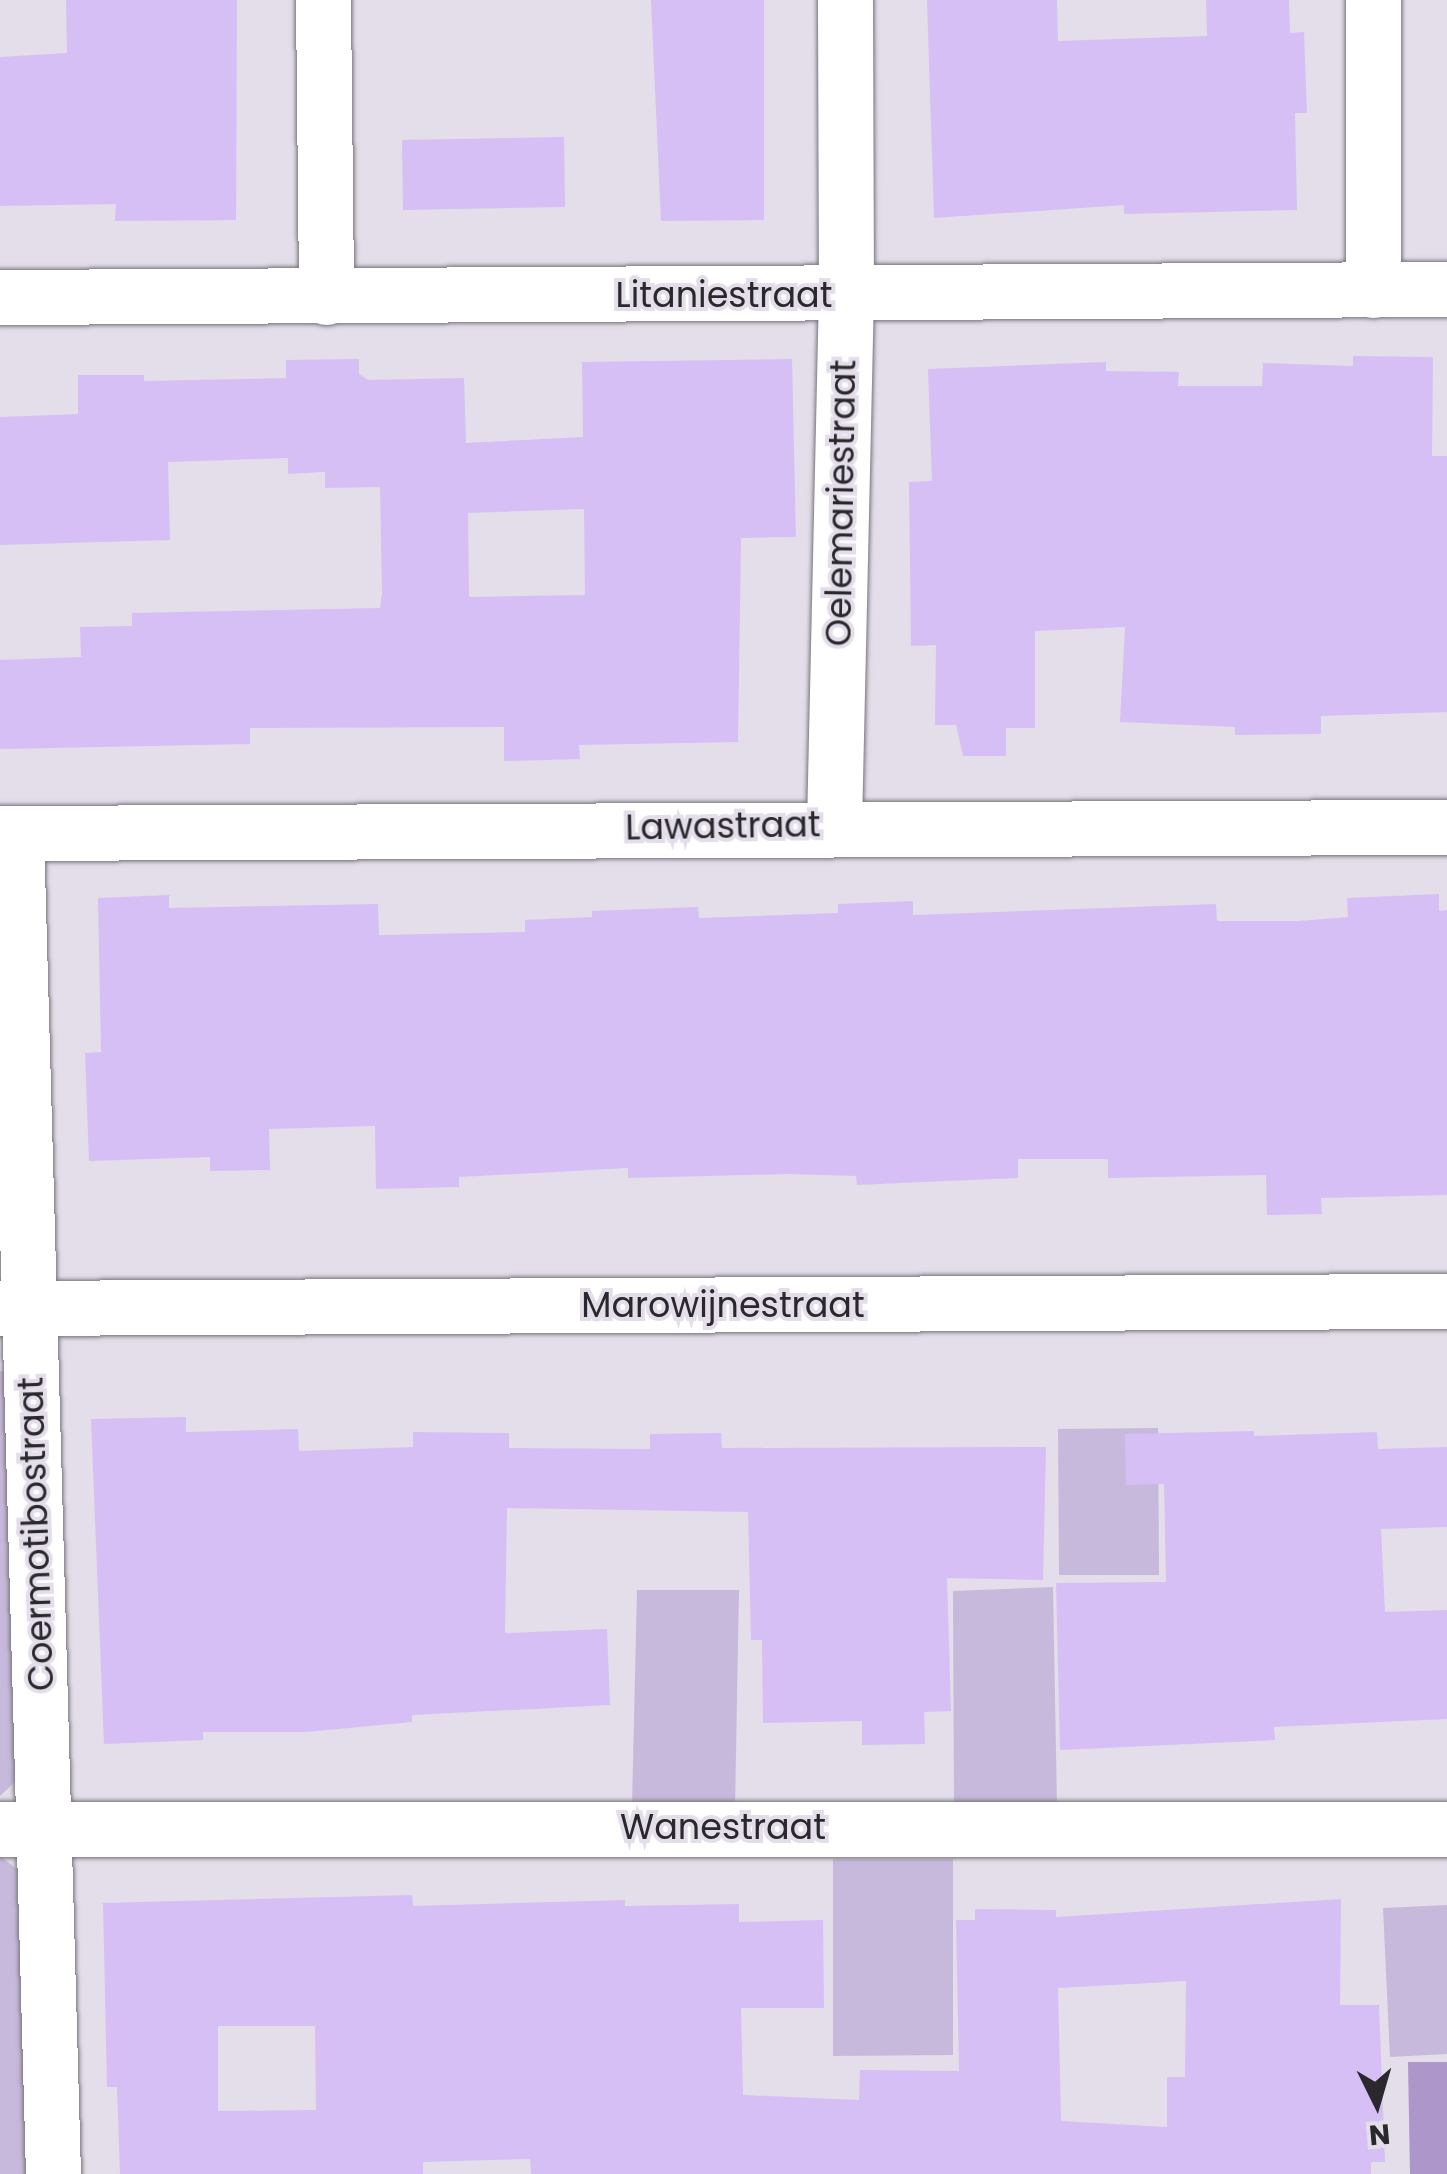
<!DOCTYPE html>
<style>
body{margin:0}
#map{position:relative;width:1447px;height:2174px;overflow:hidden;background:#e3dee9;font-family:Poppins,sans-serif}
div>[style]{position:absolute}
.green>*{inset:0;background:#c7b9db}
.water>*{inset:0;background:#ad97ca}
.building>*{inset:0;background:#d6bff4}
.roads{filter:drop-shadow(0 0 2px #78747d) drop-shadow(0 0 2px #78747d)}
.street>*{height:55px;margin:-27.5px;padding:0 27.5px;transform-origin:27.5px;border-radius:27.5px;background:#fff}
span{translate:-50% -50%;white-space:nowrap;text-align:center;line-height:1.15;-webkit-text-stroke:8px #e3dee9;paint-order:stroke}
.street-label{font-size:35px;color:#2a282c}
.north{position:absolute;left:1327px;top:2054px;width:100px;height:100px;-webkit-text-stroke:8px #e3dee9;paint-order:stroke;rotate:175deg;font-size:28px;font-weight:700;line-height:40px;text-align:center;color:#2a282c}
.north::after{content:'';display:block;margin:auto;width:35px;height:45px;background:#2a282c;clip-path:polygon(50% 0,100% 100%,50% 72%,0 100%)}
</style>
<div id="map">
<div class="green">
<div style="clip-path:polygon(0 1371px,18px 1371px,16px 1781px,0 1796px)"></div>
<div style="clip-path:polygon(1158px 1428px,1159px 1575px,1059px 1575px,1058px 1429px)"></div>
<div style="clip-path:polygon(1053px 1587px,1057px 1807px,954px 1808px,953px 1591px)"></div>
<div style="clip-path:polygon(637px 1590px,739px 1590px,735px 1807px,632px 1806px)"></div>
<div style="clip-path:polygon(0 1856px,27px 1877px,38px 2174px,0 2174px)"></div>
<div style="clip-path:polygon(833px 1859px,953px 1859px,953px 2055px,833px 2056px)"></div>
<div style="clip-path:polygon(1447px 1905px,1447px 2054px,1390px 2057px,1383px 1908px)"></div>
</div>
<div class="water">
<div style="clip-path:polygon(1408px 2062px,1447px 2062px,1447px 2174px,1410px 2174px)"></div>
</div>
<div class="building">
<div style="clip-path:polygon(66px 0,237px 0,236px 220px,115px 221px,116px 204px,0 206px,0 57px,67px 53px)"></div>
<div style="clip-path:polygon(651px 0,764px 0,764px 220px,661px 221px)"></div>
<div style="clip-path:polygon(927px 0,1057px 0,1058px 41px,1207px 36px,1206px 0,1289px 0,1290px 33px,1304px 32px,1307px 113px,1295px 113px,1297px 210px,1124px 214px,1124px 205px,934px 218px)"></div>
<div style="clip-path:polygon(564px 137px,565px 207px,403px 210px,402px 140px)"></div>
<div style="clip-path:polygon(1353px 356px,1433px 357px,1432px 456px,1447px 456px,1447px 712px,1321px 716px,1321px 734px,1235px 735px,1235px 727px,1120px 722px,1125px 627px,1035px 631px,1035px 728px,1006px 728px,1006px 756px,963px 756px,956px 725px,935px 725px,936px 645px,911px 646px,909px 482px,932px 481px,928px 369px,1106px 362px,1106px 371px,1179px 372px,1178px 386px,1262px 386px,1263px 363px,1353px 366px)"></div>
<div style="clip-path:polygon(evenodd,359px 359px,359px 374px,368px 380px,464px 378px,466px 443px,583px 437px,582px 362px,792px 359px,796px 537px,741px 538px,738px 742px,579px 745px,580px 759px,504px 761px,504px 727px,250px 728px,250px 744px,0 749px,0 660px,81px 657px,80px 627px,132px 626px,132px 613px,380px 608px,382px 594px,380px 487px,325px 488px,325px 472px,288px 474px,288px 458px,168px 462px,170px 540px,0 545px,0 417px,78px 414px,78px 375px,144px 375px,144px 381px,286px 378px,286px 360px,359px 359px,584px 509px,585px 595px,469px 597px,468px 513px,584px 509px)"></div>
<div style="clip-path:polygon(1439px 894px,1439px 911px,1447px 910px,1447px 1195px,1321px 1198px,1322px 1214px,1267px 1215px,1266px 1175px,1108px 1178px,1108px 1159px,1018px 1159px,1018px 1178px,945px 1181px,857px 1185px,856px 1176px,788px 1174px,628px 1178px,628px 1168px,459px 1177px,459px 1187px,376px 1189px,375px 1126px,269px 1129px,270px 1170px,210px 1171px,210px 1157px,89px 1161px,85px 1053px,101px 1052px,98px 898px,169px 895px,169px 908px,378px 904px,379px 935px,525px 932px,525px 920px,592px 917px,592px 911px,698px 907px,699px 918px,838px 913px,838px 904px,913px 901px,913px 915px,1216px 904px,1217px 921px,1298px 921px,1348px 917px,1347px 898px)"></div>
<div style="clip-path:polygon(186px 1417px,186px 1432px,298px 1429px,299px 1451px,413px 1447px,413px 1432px,509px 1433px,509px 1448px,650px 1449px,650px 1434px,721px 1433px,722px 1448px,1046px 1447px,1043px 1580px,947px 1578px,951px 1711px,924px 1712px,925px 1744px,862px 1745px,862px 1721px,763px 1723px,762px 1640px,751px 1640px,748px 1512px,507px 1508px,505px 1633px,607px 1629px,610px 1705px,412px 1715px,412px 1722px,306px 1732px,203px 1732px,203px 1740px,104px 1744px,91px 1419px)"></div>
<div style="clip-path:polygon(1254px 1431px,1254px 1436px,1377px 1432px,1378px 1449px,1447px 1447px,1447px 1527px,1381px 1529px,1385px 1612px,1447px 1610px,1447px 1719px,1274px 1727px,1275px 1740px,1060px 1750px,1056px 1583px,1166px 1582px,1164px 1484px,1126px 1485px,1125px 1434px)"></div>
<div style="clip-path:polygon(evenodd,412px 1895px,413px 1906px,625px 1900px,625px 1906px,739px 1904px,739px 1922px,823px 1920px,824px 2008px,741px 2008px,743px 2095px,859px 2100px,860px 2070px,959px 2071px,956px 1920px,975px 1920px,975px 1909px,1056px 1910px,1056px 1917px,1341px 1899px,1340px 2005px,1379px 2005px,1385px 2162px,1371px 2162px,1371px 2174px,531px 2174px,530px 2159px,423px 2162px,423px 2174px,120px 2174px,117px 2087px,107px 2087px,103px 1903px,412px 1895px,1186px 1981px,1185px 2077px,1167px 2077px,1167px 2127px,1061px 2121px,1058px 1988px,1186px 1981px,412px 1895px,218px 2026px,315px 2026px,316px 2110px,218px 2111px,218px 2026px)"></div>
</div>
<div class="roads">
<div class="street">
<div style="left:323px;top:0;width:297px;rotate:89.4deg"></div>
<div style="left:1373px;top:0;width:290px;rotate:90deg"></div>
<div style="left:0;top:297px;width:1447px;rotate:-0.32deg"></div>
<div style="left:834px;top:825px;width:531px;rotate:-88.71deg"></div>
<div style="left:846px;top:294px;width:294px;rotate:-90.2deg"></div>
<div style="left:0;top:833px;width:1447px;rotate:-0.24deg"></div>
<div style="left:16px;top:833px;width:1342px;rotate:88.42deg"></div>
<div style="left:0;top:1308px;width:1447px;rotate:-0.28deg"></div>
<div style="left:0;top:1829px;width:1447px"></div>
</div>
</div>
<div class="street-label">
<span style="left:724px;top:295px">Litaniestraat</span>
<span style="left:841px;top:503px;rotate:-89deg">Oelemariestraat</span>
<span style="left:723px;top:826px;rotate:-1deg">Lawastraat</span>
<span style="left:723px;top:1305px">Marowijnestraat</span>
<span style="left:36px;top:1534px;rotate:-92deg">Coermotibostraat</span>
<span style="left:723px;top:1827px">Wanestraat</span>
</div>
<div class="north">N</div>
</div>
